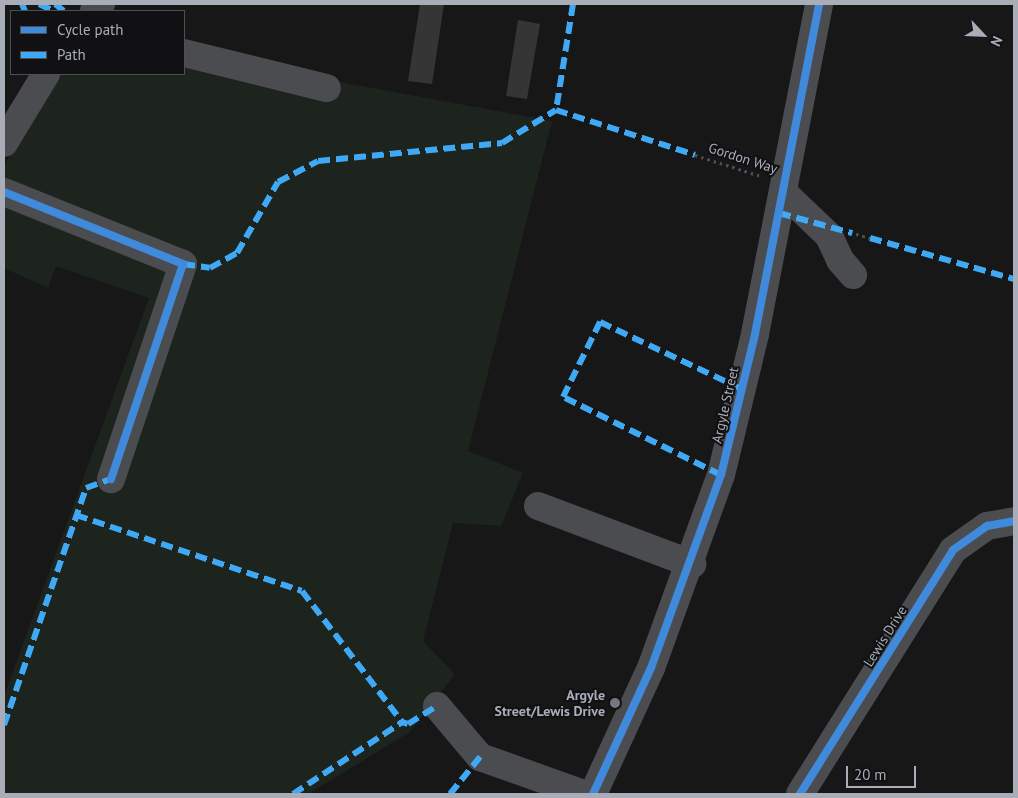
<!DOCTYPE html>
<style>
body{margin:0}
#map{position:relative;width:1018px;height:798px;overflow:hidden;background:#171717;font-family:"PT Sans",sans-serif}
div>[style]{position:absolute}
.green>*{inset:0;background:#1d241e}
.building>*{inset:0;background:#353536}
.path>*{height:3px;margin-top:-1.5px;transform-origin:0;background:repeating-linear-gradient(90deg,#4d4e52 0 2.5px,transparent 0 6.5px)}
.minor>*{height:28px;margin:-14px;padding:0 14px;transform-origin:14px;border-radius:14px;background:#4b4c50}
.quiet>*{height:6px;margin-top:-3px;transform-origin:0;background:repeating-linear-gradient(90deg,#3fa9f5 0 12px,transparent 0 18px)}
.cycleway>*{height:8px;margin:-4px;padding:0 4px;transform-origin:4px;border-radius:4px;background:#408adc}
.dots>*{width:14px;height:14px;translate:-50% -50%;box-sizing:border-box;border:2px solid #111113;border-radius:50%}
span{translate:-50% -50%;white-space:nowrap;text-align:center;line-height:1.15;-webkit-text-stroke:4px #111113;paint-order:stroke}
.street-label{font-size:14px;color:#a8adb8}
.poi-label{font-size:14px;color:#a8adb8;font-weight:700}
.right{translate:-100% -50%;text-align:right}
.frame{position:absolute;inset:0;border:5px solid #a8adb8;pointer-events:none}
.legend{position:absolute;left:10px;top:10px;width:175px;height:65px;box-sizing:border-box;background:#111113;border:1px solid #4d4f55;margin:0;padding:6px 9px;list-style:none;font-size:15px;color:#a8adb8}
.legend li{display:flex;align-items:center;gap:10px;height:25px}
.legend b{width:25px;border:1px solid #4d4f55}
.north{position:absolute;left:958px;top:10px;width:50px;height:50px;-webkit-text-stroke:4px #111113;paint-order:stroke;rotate:115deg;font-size:14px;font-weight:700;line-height:20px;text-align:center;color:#a8adb8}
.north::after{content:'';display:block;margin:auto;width:18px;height:22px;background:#a8adb8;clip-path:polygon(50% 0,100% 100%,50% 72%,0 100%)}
.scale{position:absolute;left:846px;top:766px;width:70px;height:22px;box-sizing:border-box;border:2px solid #a8adb8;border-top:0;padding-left:6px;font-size:15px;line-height:18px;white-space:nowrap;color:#a8adb8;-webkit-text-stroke:4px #111113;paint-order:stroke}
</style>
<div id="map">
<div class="green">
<div style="clip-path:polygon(184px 44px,334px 81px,552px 121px,468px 451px,523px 473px,501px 526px,453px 523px,423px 641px,455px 674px,410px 732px,308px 794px,4px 794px,4px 696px,149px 298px,56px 266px,48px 288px,4px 268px,4px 166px,57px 74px,184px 74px)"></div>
</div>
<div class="building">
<div style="clip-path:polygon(420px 4px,444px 4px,432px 84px,408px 81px)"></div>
<div style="clip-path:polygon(518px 20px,540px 24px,527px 99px,506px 96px)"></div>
</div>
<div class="path">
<div style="left:695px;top:155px;width:69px;rotate:17.7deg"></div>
<div style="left:856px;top:234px;width:15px;rotate:16deg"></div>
</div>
<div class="minor">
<div style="left:94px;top:11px;width:10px;rotate:-45deg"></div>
<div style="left:184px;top:53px;width:147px;rotate:13.8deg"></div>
<div style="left:4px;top:143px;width:81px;rotate:-58.7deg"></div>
<div style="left:4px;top:192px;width:193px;rotate:21.9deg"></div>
<div style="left:183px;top:264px;width:227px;rotate:108.5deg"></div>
<div style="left:783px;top:192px;width:64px;rotate:43.7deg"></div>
<div style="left:829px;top:236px;width:26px;rotate:65deg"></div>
<div style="left:840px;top:260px;width:20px;rotate:49deg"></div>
<div style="left:538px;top:506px;width:165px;rotate:20.6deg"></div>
<div style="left:437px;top:706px;width:67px;rotate:49.9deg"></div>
<div style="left:480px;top:757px;width:110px;rotate:19.6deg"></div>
<div style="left:593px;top:794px;width:139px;rotate:-65.3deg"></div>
<div style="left:651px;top:668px;width:205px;rotate:-70.1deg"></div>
<div style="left:721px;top:475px;width:145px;rotate:-76.4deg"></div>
<div style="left:755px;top:334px;width:336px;rotate:-79deg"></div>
<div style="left:800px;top:794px;width:288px;rotate:-57.9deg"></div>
<div style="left:953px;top:550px;width:42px;rotate:-35.2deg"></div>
<div style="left:987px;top:526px;width:27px;rotate:-10deg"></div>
</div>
<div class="quiet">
<div style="left:22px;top:4px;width:8px;rotate:67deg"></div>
<div style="left:39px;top:4px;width:17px;rotate:25deg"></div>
<div style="left:55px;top:4px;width:11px;rotate:38deg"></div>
<div style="left:573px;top:4px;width:107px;rotate:99.1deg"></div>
<div style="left:556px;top:110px;width:146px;rotate:17.9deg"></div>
<div style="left:779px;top:213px;width:76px;rotate:15.3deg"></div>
<div style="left:870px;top:238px;width:150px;rotate:15.9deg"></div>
<div style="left:183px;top:264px;width:27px;rotate:8deg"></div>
<div style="left:210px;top:268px;width:31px;rotate:-29deg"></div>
<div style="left:237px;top:253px;width:82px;rotate:-60deg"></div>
<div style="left:278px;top:182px;width:45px;rotate:-27.7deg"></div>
<div style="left:318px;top:161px;width:185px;rotate:-5.6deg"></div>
<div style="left:502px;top:143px;width:63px;rotate:-31.4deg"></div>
<div style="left:721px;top:475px;width:176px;rotate:-153.7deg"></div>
<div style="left:563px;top:397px;width:84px;rotate:-63.7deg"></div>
<div style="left:600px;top:322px;width:157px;rotate:25.3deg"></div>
<div style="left:76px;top:515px;width:238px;rotate:18.6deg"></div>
<div style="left:302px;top:591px;width:165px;rotate:52.6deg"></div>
<div style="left:4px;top:725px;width:251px;rotate:-70.9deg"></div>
<div style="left:86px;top:488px;width:27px;rotate:-20deg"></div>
<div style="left:293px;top:794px;width:131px;rotate:-33.4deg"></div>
<div style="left:402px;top:722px;width:6px;rotate:18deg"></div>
<div style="left:408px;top:724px;width:34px;rotate:-32deg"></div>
<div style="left:450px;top:794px;width:48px;rotate:-51deg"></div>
</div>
<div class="cycleway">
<div style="left:4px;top:192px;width:193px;rotate:21.9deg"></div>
<div style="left:183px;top:264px;width:227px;rotate:108.5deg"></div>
<div style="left:593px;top:794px;width:139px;rotate:-65.3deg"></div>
<div style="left:651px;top:668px;width:205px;rotate:-70.1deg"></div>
<div style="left:721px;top:475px;width:145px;rotate:-76.4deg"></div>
<div style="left:755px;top:334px;width:336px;rotate:-79deg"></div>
<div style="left:800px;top:794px;width:288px;rotate:-57.9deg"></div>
<div style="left:953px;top:550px;width:42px;rotate:-35.2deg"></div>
<div style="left:987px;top:526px;width:27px;rotate:-10deg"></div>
</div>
<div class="dots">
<div style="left:615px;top:703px;background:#757880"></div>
</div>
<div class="street-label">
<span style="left:743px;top:158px;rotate:18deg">Gordon Way</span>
<span style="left:725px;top:405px;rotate:-77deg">Argyle Street</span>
<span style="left:885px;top:636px;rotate:-58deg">Lewis Drive</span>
</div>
<div class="poi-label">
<span class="right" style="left:605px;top:703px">Argyle<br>Street/Lewis Drive</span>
</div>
<div class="frame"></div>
<ul class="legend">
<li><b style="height:6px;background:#408adc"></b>Cycle path</li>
<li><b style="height:6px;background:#3fa9f5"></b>Path</li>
</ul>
<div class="north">N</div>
<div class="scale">20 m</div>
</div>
